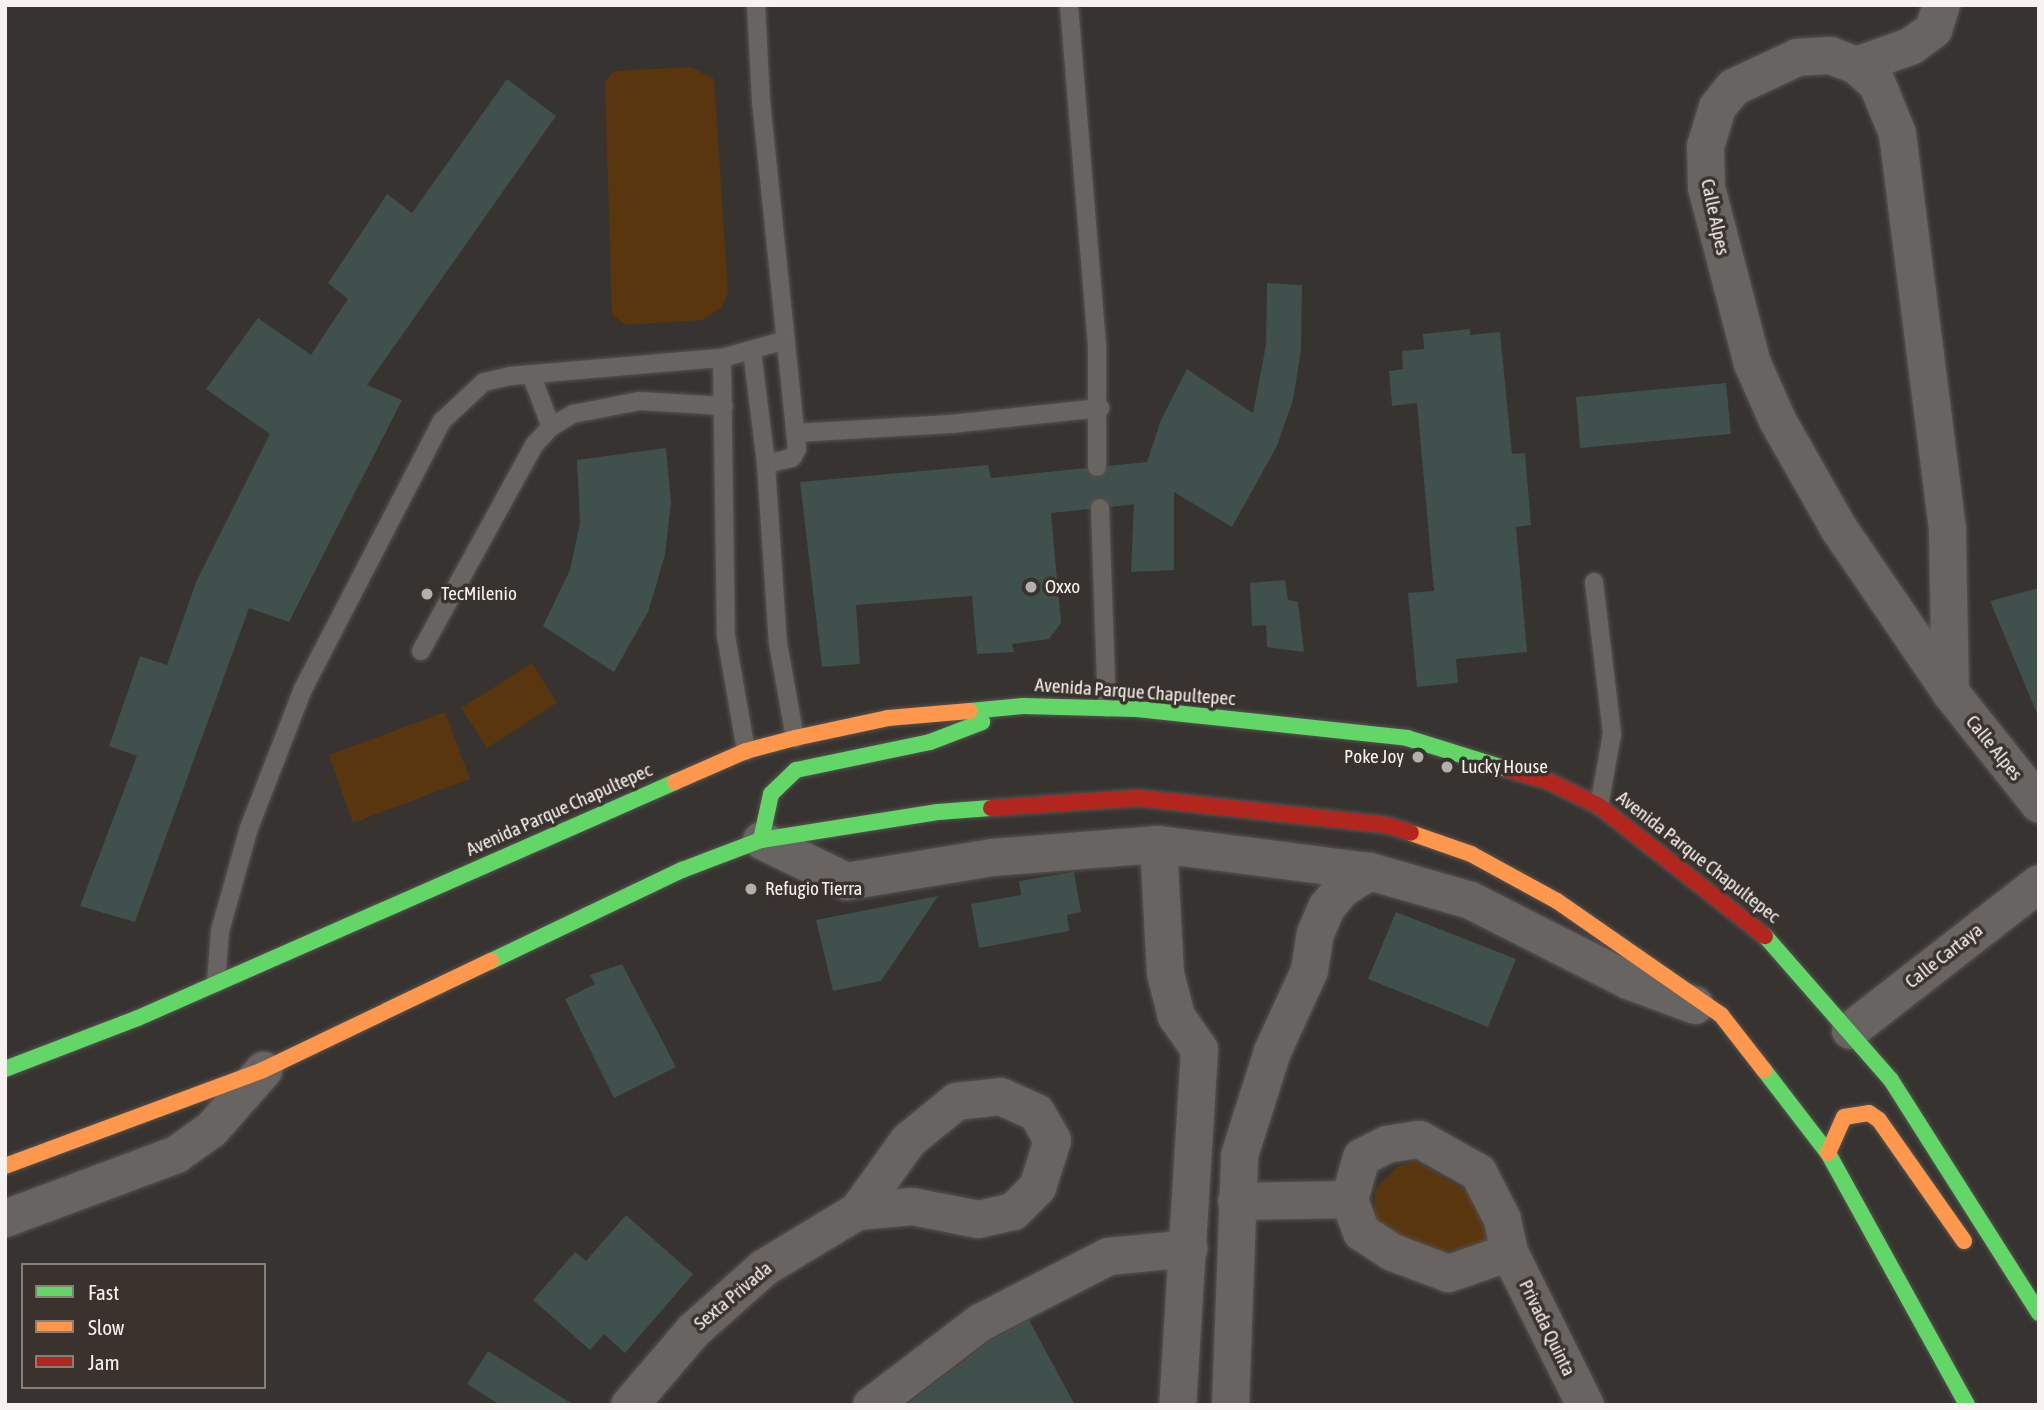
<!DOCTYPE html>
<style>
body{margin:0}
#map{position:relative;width:2044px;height:1410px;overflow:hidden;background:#363330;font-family:"Asap Condensed",sans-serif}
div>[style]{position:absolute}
.green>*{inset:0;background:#59360e}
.building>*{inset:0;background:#40504d}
.roads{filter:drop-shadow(0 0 2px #565250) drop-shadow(0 0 2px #565250)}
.lane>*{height:18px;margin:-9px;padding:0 9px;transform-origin:9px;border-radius:9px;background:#676461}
.street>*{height:37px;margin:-18.5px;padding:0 18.5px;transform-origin:18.5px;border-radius:18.5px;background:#676461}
.fast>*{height:16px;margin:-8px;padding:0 8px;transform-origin:8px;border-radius:8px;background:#63d668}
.slow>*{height:16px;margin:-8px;padding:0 8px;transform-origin:8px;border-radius:8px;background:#ff974d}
.jam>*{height:16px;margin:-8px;padding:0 8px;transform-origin:8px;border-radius:8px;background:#b3261e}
.dots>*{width:19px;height:19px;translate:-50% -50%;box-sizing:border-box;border:4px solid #39322d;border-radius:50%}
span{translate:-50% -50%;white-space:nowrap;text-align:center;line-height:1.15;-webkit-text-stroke:7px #39322d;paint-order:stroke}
.street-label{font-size:19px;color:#f7f2ef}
.poi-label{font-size:19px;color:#f7f2ef}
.left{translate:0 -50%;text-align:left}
.right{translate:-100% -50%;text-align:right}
.frame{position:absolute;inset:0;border:7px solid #f7f2ef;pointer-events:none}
.legend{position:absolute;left:21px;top:1263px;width:245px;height:126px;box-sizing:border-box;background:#39322d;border:2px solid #857f7b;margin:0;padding:9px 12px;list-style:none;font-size:21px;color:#f7f2ef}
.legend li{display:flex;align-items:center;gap:14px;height:35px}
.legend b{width:35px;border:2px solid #857f7b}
</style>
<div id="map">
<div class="green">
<div style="clip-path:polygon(691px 67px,714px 79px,728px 293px,722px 307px,703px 320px,626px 325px,612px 315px,605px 82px,614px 71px)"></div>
<div style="clip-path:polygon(532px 663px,557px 703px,487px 748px,461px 708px)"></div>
<div style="clip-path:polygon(445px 712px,470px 779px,353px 823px,329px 755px)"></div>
<div style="clip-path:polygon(1415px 1161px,1467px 1191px,1490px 1228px,1489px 1246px,1443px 1251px,1398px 1237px,1374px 1218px,1375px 1189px,1397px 1167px)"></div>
</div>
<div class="building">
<div style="clip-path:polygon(507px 79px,556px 116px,367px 385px,402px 400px,289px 622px,249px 608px,135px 922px,80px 906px,137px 756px,109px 746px,140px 656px,167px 665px,196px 582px,270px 434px,206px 389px,258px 318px,311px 355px,348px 299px,328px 283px,387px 194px,412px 213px)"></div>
<div style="clip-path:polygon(1267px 283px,1302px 285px,1301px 350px,1293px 400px,1277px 446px,1232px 527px,1174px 492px,1174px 570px,1131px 572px,1134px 504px,1111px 507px,1099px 497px,1089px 509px,1051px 513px,1061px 623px,1049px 639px,1012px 644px,1014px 652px,977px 654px,972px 596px,856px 605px,860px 664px,822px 667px,800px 482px,988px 465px,991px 478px,1086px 468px,1098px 478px,1108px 466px,1147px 462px,1161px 420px,1187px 369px,1253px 413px,1266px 345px)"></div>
<div style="clip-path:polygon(1470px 329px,1470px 335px,1500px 332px,1512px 454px,1525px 453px,1531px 525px,1516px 527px,1527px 652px,1456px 659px,1458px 683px,1417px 687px,1408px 593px,1434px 591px,1417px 403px,1392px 406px,1389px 371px,1403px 369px,1402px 351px,1424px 349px,1423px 334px)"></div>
<div style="clip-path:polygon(1726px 383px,1731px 434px,1580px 448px,1576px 397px)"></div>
<div style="clip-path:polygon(666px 448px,671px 503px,665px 555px,648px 612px,614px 672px,543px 626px,570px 570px,580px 523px,577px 460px)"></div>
<div style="clip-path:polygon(1285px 580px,1288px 600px,1298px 602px,1304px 652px,1267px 647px,1266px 625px,1252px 626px,1250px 583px)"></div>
<div style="clip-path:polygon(2039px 588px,2039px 716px,2038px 716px,1990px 601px)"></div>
<div style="clip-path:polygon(1074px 872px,1081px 912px,1067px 915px,1069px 931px,979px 948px,971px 904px,1021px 895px,1019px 881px)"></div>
<div style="clip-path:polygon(938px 896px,881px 981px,833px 991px,816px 920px)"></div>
<div style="clip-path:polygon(1396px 912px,1516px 959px,1488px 1027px,1368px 979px)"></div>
<div style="clip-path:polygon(622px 964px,676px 1067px,614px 1098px,565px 999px,595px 984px,590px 975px)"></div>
<div style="clip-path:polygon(626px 1215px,693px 1274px,625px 1353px,604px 1334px,590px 1350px,533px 1300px,575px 1252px,586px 1261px)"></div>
<div style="clip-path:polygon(1029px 1320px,1075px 1405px,906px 1405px,991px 1340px)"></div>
<div style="clip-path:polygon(488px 1351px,574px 1405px,500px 1405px,467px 1384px)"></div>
</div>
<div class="roads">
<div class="lane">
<div style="left:756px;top:5px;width:96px;rotate:87deg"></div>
<div style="left:761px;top:101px;width:350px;rotate:84.1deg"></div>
<div style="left:797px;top:449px;width:10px;rotate:119deg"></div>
<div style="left:792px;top:458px;width:27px;rotate:167deg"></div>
<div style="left:1069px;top:5px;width:344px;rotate:85.3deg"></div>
<div style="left:1097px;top:348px;width:119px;rotate:90deg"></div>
<div style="left:752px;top:351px;width:114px;rotate:82.9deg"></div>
<div style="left:766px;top:464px;width:179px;rotate:86.2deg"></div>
<div style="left:778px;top:643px;width:97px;rotate:79.9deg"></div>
<div style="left:722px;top:358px;width:278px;rotate:89.2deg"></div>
<div style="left:726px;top:636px;width:117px;rotate:80.1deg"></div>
<div style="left:532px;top:377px;width:53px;rotate:69.2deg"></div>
<div style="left:796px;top:433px;width:155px;rotate:-3.3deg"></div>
<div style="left:951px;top:424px;width:150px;rotate:-6.1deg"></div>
<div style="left:1100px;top:508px;width:200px;rotate:88deg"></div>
<div style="left:1594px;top:582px;width:153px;rotate:83.2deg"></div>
<div style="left:1612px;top:734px;width:73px;rotate:100.2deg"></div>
<div style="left:421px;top:651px;width:236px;rotate:-61.2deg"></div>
<div style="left:535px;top:444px;width:23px;rotate:-47deg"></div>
<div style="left:551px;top:427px;width:26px;rotate:-31deg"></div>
<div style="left:573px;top:414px;width:67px;rotate:-11.1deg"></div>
<div style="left:639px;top:401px;width:85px;rotate:3.4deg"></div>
<div style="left:216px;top:983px;width:52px;rotate:-85.6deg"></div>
<div style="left:220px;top:931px;width:107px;rotate:-74.3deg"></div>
<div style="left:249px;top:828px;width:149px;rotate:-68.8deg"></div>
<div style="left:303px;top:689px;width:302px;rotate:-62.6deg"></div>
<div style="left:442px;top:421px;width:57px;rotate:-42.9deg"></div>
<div style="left:484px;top:382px;width:27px;rotate:-13deg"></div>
<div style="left:510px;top:376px;width:213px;rotate:-4.9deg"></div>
<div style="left:722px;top:358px;width:66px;rotate:-15.7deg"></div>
</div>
<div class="street">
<div style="left:1856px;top:65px;width:57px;rotate:-19.4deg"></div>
<div style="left:1910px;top:46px;width:29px;rotate:-36deg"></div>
<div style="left:1933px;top:29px;width:25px;rotate:-72deg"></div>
<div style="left:1950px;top:692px;width:163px;rotate:-91.1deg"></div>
<div style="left:1947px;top:529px;width:399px;rotate:-97.2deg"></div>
<div style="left:1897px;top:133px;width:53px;rotate:-112.2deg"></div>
<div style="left:1877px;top:84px;width:28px;rotate:-138deg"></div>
<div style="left:1856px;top:65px;width:28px;rotate:-159deg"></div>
<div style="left:1830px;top:55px;width:33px;rotate:177deg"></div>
<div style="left:1797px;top:57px;width:71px;rotate:154.9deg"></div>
<div style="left:1733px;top:87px;width:26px;rotate:129deg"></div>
<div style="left:1717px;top:107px;width:41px;rotate:107.1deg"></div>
<div style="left:1705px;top:146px;width:41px;rotate:88.6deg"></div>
<div style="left:1706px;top:187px;width:182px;rotate:75.4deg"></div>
<div style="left:1752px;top:363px;width:62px;rotate:66.3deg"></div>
<div style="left:1777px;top:420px;width:125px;rotate:60.4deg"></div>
<div style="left:1839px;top:529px;width:197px;rotate:55.7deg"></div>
<div style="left:1950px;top:692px;width:143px;rotate:51.5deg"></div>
<div style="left:761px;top:840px;width:94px;rotate:25.8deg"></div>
<div style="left:846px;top:881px;width:148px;rotate:-9.3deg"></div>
<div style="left:992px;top:857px;width:167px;rotate:-4.5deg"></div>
<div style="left:1158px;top:844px;width:213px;rotate:7.3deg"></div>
<div style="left:1369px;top:871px;width:105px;rotate:16deg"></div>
<div style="left:1470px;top:900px;width:179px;rotate:26.9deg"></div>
<div style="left:1630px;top:981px;width:69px;rotate:20.3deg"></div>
<div style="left:1158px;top:844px;width:129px;rotate:86.9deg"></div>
<div style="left:1165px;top:973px;width:44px;rotate:75.7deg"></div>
<div style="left:1176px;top:1016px;width:40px;rotate:55.1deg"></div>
<div style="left:1199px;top:1049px;width:357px;rotate:93.5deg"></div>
<div style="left:1850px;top:1030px;width:239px;rotate:-37.9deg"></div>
<div style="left:1236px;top:1201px;width:113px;rotate:-1deg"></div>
<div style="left:5px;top:1218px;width:183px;rotate:-20.5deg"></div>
<div style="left:176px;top:1154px;width:43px;rotate:-35.5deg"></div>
<div style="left:211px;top:1129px;width:79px;rotate:-48.6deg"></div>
<div style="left:1509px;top:1252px;width:65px;rotate:161deg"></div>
<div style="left:1448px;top:1273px;width:60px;rotate:-159.4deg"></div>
<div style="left:1392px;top:1252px;width:37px;rotate:-147deg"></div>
<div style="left:1361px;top:1232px;width:35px;rotate:-110deg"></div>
<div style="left:1349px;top:1199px;width:44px;rotate:-74.1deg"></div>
<div style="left:1361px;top:1157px;width:28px;rotate:-27deg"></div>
<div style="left:1386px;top:1144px;width:33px;rotate:-9deg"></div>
<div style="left:1419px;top:1139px;width:68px;rotate:29.2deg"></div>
<div style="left:1478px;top:1172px;width:53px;rotate:62.9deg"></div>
<div style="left:1502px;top:1219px;width:34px;rotate:78deg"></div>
<div style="left:1509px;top:1252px;width:171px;rotate:63.6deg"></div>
<div style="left:629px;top:1405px;width:99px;rotate:-49.5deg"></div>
<div style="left:693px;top:1330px;width:95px;rotate:-41.6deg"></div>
<div style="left:764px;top:1267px;width:109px;rotate:-31.1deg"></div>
<div style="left:857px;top:1211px;width:87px;rotate:-54.3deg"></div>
<div style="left:908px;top:1140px;width:62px;rotate:-39.1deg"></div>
<div style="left:956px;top:1101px;width:44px;rotate:-6.5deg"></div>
<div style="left:1000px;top:1096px;width:39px;rotate:24deg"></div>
<div style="left:1036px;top:1112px;width:32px;rotate:60deg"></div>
<div style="left:1052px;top:1140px;width:49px;rotate:107.7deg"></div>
<div style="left:1037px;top:1187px;width:34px;rotate:135deg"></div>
<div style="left:1013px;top:1211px;width:36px;rotate:167deg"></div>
<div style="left:978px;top:1219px;width:67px;rotate:-168.9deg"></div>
<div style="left:912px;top:1206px;width:55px;rotate:174.8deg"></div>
<div style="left:871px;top:1405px;width:137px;rotate:-37.3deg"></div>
<div style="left:980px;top:1322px;width:144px;rotate:-27.3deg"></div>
<div style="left:1108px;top:1256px;width:81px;rotate:-5.6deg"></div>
<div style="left:1230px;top:1405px;width:250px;rotate:-87.9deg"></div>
<div style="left:1239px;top:1155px;width:109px;rotate:-72.4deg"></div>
<div style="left:1272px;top:1051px;width:89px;rotate:-65.4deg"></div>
<div style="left:1309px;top:970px;width:37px;rotate:-81deg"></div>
<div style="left:1315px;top:933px;width:28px;rotate:-67deg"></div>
<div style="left:1326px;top:907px;width:25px;rotate:-50deg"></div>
<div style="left:1342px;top:888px;width:32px;rotate:-32deg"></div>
</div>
<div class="fast">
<div style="left:970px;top:711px;width:53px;rotate:-5.4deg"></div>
<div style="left:1023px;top:706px;width:114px;rotate:1.5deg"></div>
<div style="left:1137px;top:709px;width:272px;rotate:6.1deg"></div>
<div style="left:1407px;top:738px;width:105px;rotate:17.2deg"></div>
<div style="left:761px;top:840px;width:47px;rotate:-77.7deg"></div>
<div style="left:771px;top:794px;width:35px;rotate:-44deg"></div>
<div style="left:796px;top:770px;width:137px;rotate:-11.8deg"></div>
<div style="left:930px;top:742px;width:56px;rotate:-21deg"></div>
<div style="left:1765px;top:936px;width:191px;rotate:48.8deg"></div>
<div style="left:1891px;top:1080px;width:276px;rotate:57.6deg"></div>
<div style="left:491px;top:961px;width:212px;rotate:-25.5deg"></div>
<div style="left:682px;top:870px;width:85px;rotate:-20.8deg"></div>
<div style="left:761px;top:840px;width:179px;rotate:-9deg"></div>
<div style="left:938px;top:812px;width:53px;rotate:-4.3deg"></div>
<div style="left:5px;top:1069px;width:142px;rotate:-21deg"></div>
<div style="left:138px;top:1018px;width:587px;rotate:-23.72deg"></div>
<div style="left:1764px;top:1070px;width:105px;rotate:52.4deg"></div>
<div style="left:1828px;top:1153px;width:288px;rotate:61.1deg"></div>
</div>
<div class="slow">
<div style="left:675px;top:782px;width:77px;rotate:-23.6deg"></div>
<div style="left:746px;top:751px;width:51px;rotate:-14.9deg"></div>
<div style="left:795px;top:738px;width:95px;rotate:-12.1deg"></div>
<div style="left:888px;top:718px;width:82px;rotate:-4.9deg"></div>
<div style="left:1411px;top:833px;width:64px;rotate:19.3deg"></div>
<div style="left:1471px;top:854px;width:98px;rotate:28.7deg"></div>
<div style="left:1557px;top:901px;width:200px;rotate:34.8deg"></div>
<div style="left:1721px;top:1015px;width:70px;rotate:52deg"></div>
<div style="left:1828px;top:1153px;width:39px;rotate:-66deg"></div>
<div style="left:1844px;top:1117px;width:25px;rotate:-9deg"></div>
<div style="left:1869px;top:1113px;width:12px;rotate:35deg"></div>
<div style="left:1879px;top:1120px;width:148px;rotate:54.9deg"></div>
<div style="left:5px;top:1166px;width:275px;rotate:-20.4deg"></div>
<div style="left:263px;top:1070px;width:253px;rotate:-25.6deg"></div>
</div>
<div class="jam">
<div style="left:1507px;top:769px;width:43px;rotate:16.3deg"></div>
<div style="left:1548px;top:781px;width:57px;rotate:26.1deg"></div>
<div style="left:1599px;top:806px;width:211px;rotate:38.1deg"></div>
<div style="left:991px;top:808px;width:147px;rotate:-3.9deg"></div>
<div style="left:1138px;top:798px;width:250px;rotate:6.2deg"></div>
<div style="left:1387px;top:825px;width:25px;rotate:18deg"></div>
</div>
</div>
<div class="dots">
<div style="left:1031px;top:587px;background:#b3afac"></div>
<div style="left:427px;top:594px;background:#b3afac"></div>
<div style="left:1418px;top:757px;background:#b3afac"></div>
<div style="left:1447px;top:767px;background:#b3afac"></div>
<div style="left:751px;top:889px;background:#b3afac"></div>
</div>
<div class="street-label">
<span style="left:1715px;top:217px;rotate:78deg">Calle Alpes</span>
<span style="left:1135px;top:692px;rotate:4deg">Avenida Parque Chapultepec</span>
<span style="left:1994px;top:748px;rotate:51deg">Calle Alpes</span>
<span style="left:559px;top:810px;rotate:-24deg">Avenida Parque Chapultepec</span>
<span style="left:1698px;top:857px;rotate:38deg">Avenida Parque Chapultepec</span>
<span style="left:1944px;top:956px;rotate:-38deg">Calle Cartaya</span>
<span style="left:733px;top:1296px;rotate:-40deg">Sexta Privada</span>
<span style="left:1547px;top:1328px;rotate:64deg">Privada Quinta</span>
</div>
<div class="poi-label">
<span class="left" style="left:1045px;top:587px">Oxxo</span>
<span class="left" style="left:441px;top:594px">TecMilenio</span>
<span class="right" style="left:1404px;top:757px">Poke Joy</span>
<span class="left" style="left:1461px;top:767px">Lucky House</span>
<span class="left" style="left:765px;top:889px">Refugio Tierra</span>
</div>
<div class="frame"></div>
<ul class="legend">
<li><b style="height:9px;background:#63d668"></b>Fast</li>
<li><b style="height:9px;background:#ff974d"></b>Slow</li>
<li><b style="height:9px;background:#b3261e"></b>Jam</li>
</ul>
</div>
